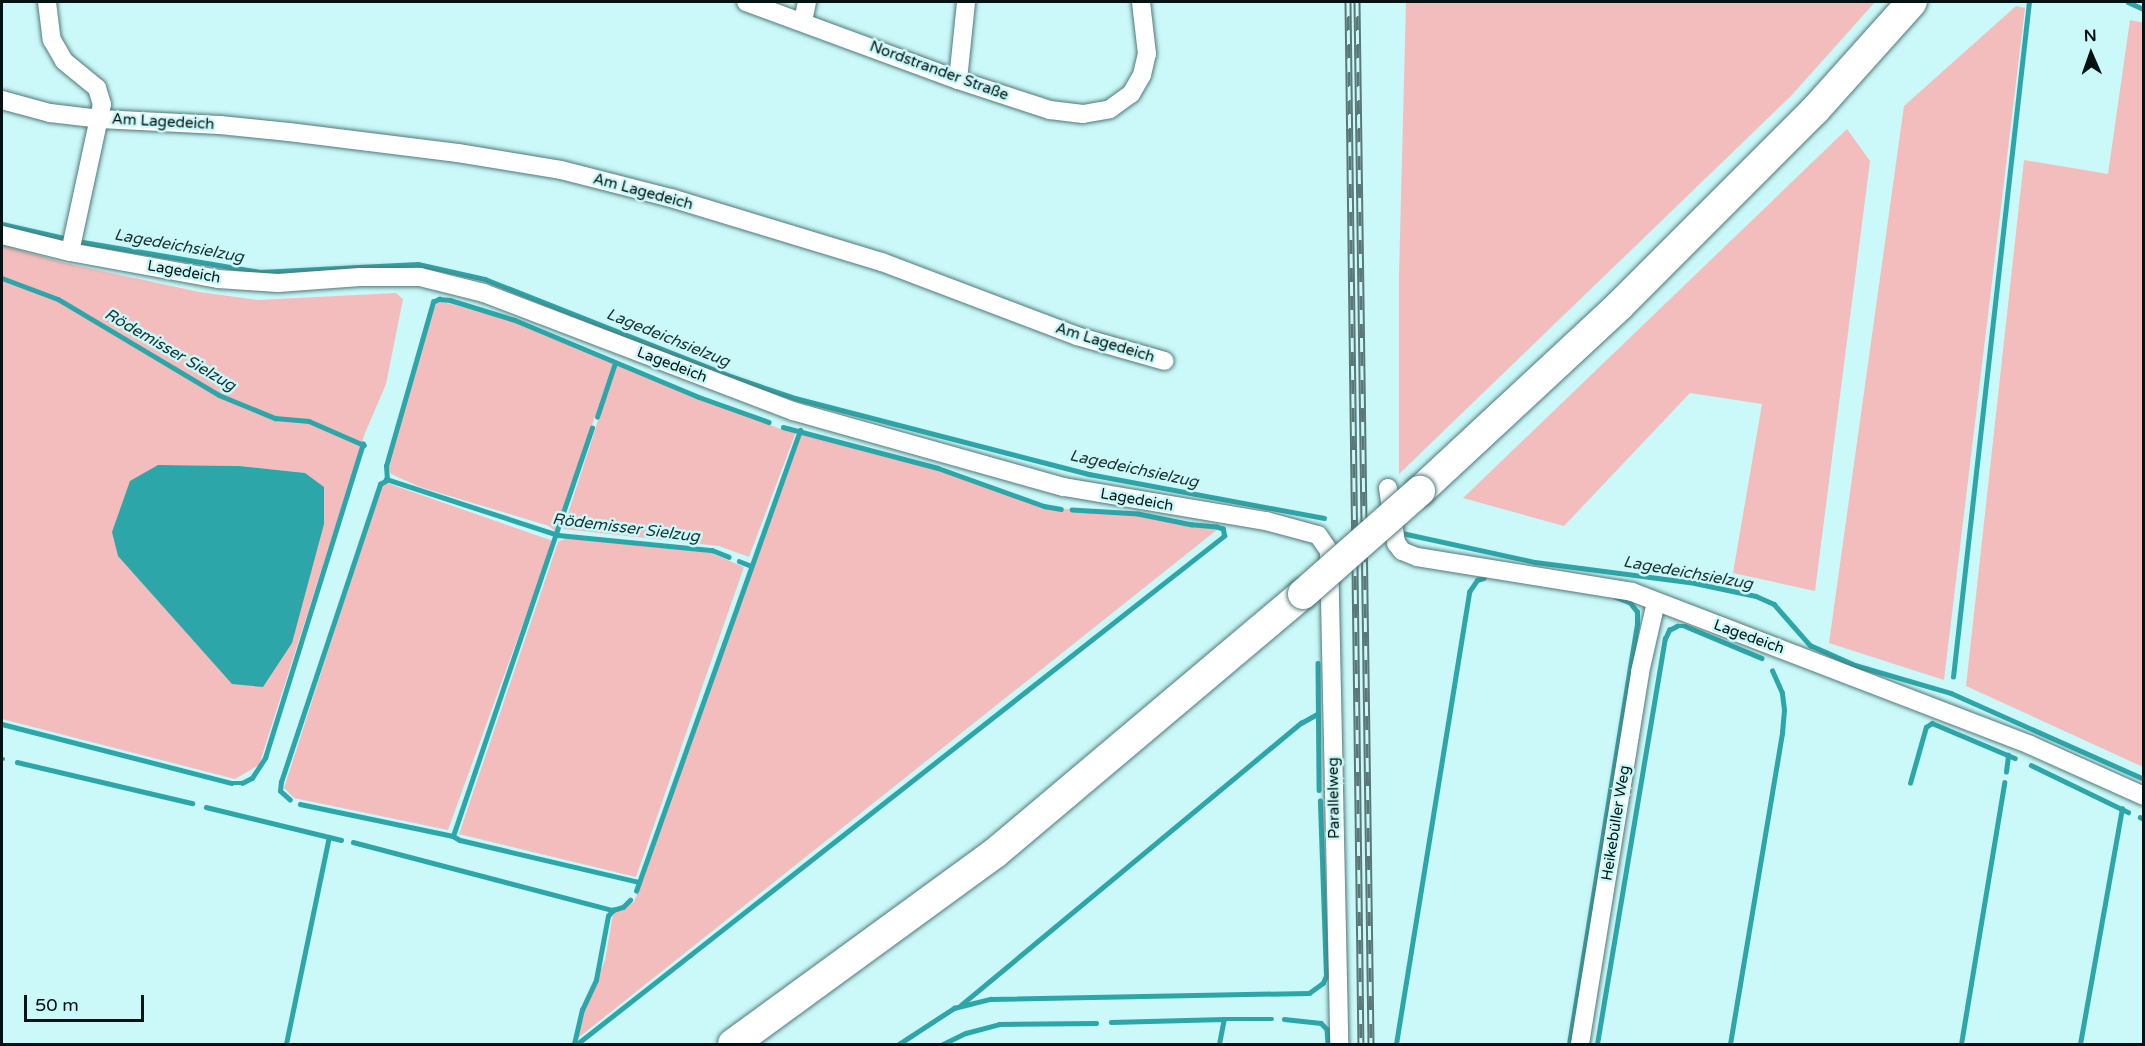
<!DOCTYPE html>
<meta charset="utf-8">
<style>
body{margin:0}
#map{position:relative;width:2145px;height:1046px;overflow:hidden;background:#cbf8f8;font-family:"Varela Round",sans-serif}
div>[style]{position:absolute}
.green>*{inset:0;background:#f3bdbd}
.water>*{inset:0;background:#2da6a9}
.stream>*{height:4.5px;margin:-2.25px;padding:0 2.25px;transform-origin:2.25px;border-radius:2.25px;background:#2da6a9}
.roads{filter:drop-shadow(0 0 2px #50797a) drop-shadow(0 0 2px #50797a)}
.minor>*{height:18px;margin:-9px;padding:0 9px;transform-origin:9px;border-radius:9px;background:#fff}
.trunk>*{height:30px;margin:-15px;padding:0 15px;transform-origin:15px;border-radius:15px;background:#fff}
.rail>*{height:7px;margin-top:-3.5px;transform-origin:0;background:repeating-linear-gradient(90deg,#cbf8f8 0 14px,#5b7878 0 28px);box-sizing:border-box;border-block:2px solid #5b7878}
.bridges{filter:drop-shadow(0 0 2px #50797a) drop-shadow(0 0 2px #50797a)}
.trunk-bridge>*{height:30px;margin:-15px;padding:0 15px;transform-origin:15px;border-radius:15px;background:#fff}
span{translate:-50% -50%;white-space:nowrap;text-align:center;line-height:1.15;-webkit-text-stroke:5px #cbf8f8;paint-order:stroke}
.street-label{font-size:15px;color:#031212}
.water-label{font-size:16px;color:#1c3131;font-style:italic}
.frame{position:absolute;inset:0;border:3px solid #031212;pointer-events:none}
.north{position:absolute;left:2061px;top:24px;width:60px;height:60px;-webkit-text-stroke:4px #cbf8f8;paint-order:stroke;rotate:358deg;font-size:16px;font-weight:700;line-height:24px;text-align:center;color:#031212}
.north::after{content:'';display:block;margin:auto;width:21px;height:27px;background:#031212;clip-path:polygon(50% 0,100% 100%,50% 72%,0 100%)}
.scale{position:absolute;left:24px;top:995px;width:120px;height:27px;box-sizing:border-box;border:3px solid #031212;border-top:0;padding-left:8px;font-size:18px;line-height:21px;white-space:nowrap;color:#031212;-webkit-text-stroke:4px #cbf8f8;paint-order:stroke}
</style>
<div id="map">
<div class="green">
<div style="clip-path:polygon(1406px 2px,1875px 2px,1791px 96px,1399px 474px,1399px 276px)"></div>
<div style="clip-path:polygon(2016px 6px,2025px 8px,1944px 680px,1829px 643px,1904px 106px)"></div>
<div style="clip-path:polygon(2130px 20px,2144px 23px,2143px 767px,1966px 686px,2024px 160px,2108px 174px)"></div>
<div style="clip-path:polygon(1847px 129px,1870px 161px,1815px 591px,1733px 573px,1762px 404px,1690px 393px,1564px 526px,1463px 498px)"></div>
<div style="clip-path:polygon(evenodd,2px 245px,65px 263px,199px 292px,258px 300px,396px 293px,403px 299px,386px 384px,365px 433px,259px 765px,235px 779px,2px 719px,2px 245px,158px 465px,239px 466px,305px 473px,158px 465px)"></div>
<div style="clip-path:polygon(440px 301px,514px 322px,613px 363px,556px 532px,549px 526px,420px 487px,391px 474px,388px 466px,435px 306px)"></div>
<div style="clip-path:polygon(616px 365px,783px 430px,796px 432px,749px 557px,719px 546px,563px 529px)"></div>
<div style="clip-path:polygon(802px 433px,924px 466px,1045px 507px,1136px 515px,1218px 529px,578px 1038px,584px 1012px,605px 960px,613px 914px,634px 902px)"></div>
<div style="clip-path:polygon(387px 483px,553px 541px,448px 830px,294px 798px,284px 788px,381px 487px)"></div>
<div style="clip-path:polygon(567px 538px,711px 553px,744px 567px,636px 877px,459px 834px,558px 542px)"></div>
</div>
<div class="water">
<div style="clip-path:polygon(158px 465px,239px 466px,305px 473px,324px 487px,324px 524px,292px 643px,263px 687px,232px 684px,118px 556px,112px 532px,130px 481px)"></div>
</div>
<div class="stream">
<div style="left:2128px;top:2px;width:17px;rotate:24deg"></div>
<div style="left:2px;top:224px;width:69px;rotate:12.6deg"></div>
<div style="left:77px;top:241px;width:186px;rotate:9.6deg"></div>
<div style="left:260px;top:272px;width:158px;rotate:-2.9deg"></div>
<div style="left:418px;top:264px;width:69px;rotate:12.6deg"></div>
<div style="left:485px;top:279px;width:260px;rotate:21.6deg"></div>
<div style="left:727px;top:375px;width:72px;rotate:18.7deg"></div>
<div style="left:795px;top:398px;width:304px;rotate:14.5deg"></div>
<div style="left:1089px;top:474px;width:239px;rotate:10.6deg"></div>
<div style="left:2px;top:278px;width:60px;rotate:20.6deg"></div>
<div style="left:58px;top:299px;width:187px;rotate:30.8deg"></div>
<div style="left:219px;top:395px;width:61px;rotate:22.3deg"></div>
<div style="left:275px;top:418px;width:34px;rotate:5deg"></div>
<div style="left:309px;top:421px;width:60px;rotate:23.6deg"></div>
<div style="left:597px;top:417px;width:57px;rotate:-71.6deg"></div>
<div style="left:783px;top:427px;width:160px;rotate:14.8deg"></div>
<div style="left:938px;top:468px;width:113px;rotate:19.7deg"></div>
<div style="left:1044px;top:506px;width:17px;rotate:10deg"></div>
<div style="left:386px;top:479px;width:181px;rotate:18deg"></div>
<div style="left:558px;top:535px;width:155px;rotate:5.6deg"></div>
<div style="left:712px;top:550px;width:18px;rotate:22deg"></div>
<div style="left:1402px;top:533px;width:136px;rotate:12.3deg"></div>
<div style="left:1535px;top:562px;width:156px;rotate:7.4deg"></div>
<div style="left:1690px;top:582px;width:67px;rotate:12deg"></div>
<div style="left:1756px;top:596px;width:20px;rotate:24deg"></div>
<div style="left:1774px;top:604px;width:55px;rotate:48.7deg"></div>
<div style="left:1810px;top:645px;width:49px;rotate:24deg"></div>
<div style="left:1855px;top:665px;width:100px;rotate:16.3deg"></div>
<div style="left:1951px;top:693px;width:211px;rotate:24deg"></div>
<div style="left:739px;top:561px;width:11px;rotate:22deg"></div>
<div style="left:1318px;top:663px;width:127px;rotate:89.5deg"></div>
<div style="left:1953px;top:677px;width:679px;rotate:-83.58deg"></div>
<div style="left:2px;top:724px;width:237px;rotate:14.4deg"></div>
<div style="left:232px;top:783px;width:10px"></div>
<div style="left:242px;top:783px;width:11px;rotate:-27deg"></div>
<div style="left:252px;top:778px;width:24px;rotate:-57deg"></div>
<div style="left:265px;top:758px;width:329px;rotate:-72.7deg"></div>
<div style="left:2px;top:759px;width:1px"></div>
<div style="left:17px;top:762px;width:180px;rotate:13.2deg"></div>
<div style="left:2031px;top:765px;width:108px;rotate:25.9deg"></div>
<div style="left:2006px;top:772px;width:17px;rotate:-83deg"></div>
<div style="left:1910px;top:783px;width:58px;rotate:-74.1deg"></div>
<div style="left:1926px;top:727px;width:7px;rotate:-34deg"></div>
<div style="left:1932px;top:723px;width:90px;rotate:22.9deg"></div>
<div style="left:290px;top:800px;width:13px;rotate:-138deg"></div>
<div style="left:280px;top:791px;width:9px;rotate:-84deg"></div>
<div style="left:281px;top:782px;width:314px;rotate:-71.6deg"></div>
<div style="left:380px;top:484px;width:8px;rotate:-30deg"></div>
<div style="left:387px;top:480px;width:14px;rotate:-94deg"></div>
<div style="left:386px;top:466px;width:171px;rotate:-74deg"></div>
<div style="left:433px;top:302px;width:7px;rotate:-27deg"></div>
<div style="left:439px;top:299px;width:11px;rotate:5deg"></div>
<div style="left:450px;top:300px;width:68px;rotate:17.1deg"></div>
<div style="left:515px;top:320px;width:199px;rotate:22.7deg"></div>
<div style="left:699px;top:397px;width:74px;rotate:19.7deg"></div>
<div style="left:300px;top:804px;width:156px;rotate:11.8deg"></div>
<div style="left:453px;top:836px;width:8px;rotate:30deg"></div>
<div style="left:460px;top:840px;width:184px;rotate:13.2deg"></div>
<div style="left:206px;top:807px;width:139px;rotate:13.7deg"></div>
<div style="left:2140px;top:817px;width:4px;rotate:27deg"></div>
<div style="left:453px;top:836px;width:431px;rotate:-71.2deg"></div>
<div style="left:353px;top:842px;width:269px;rotate:14.7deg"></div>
<div style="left:636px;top:891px;width:489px;rotate:-70.4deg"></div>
<div style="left:961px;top:1005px;width:442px;rotate:-39.7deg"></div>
<div style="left:1301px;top:723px;width:18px;rotate:-29deg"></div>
<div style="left:1284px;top:1019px;width:37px;rotate:6deg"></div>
<div style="left:1321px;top:1023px;width:8px;rotate:45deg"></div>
<div style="left:1327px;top:1029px;width:15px;rotate:86deg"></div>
<div style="left:1111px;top:1022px;width:113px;rotate:-1.5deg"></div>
<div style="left:286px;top:1044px;width:211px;rotate:-78.3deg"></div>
<div style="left:574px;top:1044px;width:35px;rotate:-77deg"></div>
<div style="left:582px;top:1010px;width:33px;rotate:-65deg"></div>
<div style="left:596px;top:980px;width:65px;rotate:-79.4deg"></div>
<div style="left:608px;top:916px;width:8px;rotate:-50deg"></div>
<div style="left:613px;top:910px;width:10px;rotate:-17deg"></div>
<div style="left:623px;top:907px;width:10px;rotate:-45deg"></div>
<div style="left:577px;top:1044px;width:823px;rotate:-38.14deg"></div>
<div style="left:1224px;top:536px;width:7px;rotate:-98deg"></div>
<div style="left:1223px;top:529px;width:6px;rotate:-162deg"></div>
<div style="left:1217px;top:527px;width:25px;rotate:-175deg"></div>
<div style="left:1192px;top:525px;width:55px;rotate:-168.5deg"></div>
<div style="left:1138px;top:514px;width:66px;rotate:-176.5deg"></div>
<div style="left:899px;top:1044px;width:66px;rotate:-33.2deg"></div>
<div style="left:954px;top:1008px;width:38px;rotate:-14deg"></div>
<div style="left:991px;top:999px;width:318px;rotate:-1.1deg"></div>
<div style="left:1309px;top:993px;width:17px;rotate:-36deg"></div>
<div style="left:1323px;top:983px;width:8px;rotate:-67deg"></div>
<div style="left:1326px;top:976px;width:175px;rotate:-92deg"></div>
<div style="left:943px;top:1044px;width:25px;rotate:-26deg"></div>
<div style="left:966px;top:1033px;width:34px;rotate:-15deg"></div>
<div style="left:999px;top:1024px;width:97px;rotate:-0.6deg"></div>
<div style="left:1219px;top:1044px;width:25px;rotate:-79deg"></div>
<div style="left:1224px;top:1019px;width:48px"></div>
<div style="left:1396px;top:1044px;width:458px;rotate:-80.8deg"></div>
<div style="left:1469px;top:592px;width:14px;rotate:-56deg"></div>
<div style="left:1477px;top:580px;width:7px;rotate:-16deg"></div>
<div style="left:1569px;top:1044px;width:425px;rotate:-80.8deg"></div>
<div style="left:1637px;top:624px;width:12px;rotate:-90deg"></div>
<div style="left:1637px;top:612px;width:11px;rotate:-128deg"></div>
<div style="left:1630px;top:603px;width:16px;rotate:-158deg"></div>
<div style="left:1597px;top:1044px;width:411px;rotate:-80.5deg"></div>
<div style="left:1665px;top:639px;width:10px;rotate:-66deg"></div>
<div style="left:1669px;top:630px;width:9px;rotate:-27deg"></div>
<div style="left:1677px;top:626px;width:8px"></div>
<div style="left:1685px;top:626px;width:83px;rotate:22.6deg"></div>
<div style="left:1730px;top:1044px;width:315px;rotate:-80.5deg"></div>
<div style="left:1782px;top:733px;width:23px;rotate:-85deg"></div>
<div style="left:1784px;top:710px;width:17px;rotate:-97deg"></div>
<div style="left:1782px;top:693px;width:24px;rotate:-114deg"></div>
<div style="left:1961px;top:1044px;width:265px;rotate:-80.6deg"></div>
<div style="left:2080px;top:1044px;width:239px;rotate:-79.9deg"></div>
</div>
<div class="roads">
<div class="minor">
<div style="left:47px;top:2px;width:38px;rotate:83deg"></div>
<div style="left:52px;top:40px;width:24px;rotate:60deg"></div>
<div style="left:64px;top:61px;width:43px;rotate:39.3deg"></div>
<div style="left:97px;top:88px;width:17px;rotate:73deg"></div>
<div style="left:102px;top:104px;width:151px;rotate:102.2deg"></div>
<div style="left:746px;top:2px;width:226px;rotate:20.2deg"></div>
<div style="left:958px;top:80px;width:97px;rotate:18.1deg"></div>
<div style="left:1050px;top:110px;width:33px;rotate:7deg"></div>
<div style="left:1083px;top:114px;width:27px;rotate:-10deg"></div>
<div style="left:1110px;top:109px;width:26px;rotate:-36deg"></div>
<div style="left:1131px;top:94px;width:22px;rotate:-60deg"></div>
<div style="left:1142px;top:75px;width:22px;rotate:-77deg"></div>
<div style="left:1147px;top:54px;width:52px;rotate:-96.6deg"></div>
<div style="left:803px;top:21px;width:19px;rotate:-78deg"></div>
<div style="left:958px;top:80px;width:78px;rotate:-84.1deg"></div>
<div style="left:2px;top:100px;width:50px;rotate:15.2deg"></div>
<div style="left:50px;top:113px;width:50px;rotate:6.8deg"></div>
<div style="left:100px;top:119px;width:120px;rotate:2.9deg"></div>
<div style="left:220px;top:125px;width:69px;rotate:5.8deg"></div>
<div style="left:289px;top:132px;width:170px;rotate:7.1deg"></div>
<div style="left:458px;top:153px;width:104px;rotate:9.4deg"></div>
<div style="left:561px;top:170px;width:114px;rotate:14.3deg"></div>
<div style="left:671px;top:198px;width:220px;rotate:16.9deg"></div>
<div style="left:882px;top:262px;width:209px;rotate:20.8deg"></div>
<div style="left:1077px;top:336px;width:91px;rotate:15.9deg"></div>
<div style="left:2px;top:235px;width:70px;rotate:14deg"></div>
<div style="left:70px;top:252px;width:150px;rotate:10.3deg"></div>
<div style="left:218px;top:279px;width:60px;rotate:3.8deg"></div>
<div style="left:278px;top:283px;width:82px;rotate:-4.2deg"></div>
<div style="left:360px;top:277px;width:60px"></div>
<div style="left:420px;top:277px;width:66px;rotate:14deg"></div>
<div style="left:484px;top:293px;width:331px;rotate:20.9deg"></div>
<div style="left:793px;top:411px;width:281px;rotate:15.7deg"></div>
<div style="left:1064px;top:487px;width:205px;rotate:9.6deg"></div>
<div style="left:1266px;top:521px;width:54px;rotate:15.1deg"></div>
<div style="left:1318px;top:535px;width:19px;rotate:55deg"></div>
<div style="left:1329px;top:551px;width:493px;rotate:88.8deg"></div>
<div style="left:1388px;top:488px;width:56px;rotate:81.7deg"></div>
<div style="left:1396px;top:543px;width:10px;rotate:53deg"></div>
<div style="left:1402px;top:551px;width:16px;rotate:22deg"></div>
<div style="left:1417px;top:557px;width:218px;rotate:9.2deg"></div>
<div style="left:1632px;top:592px;width:426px;rotate:21deg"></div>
<div style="left:2030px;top:745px;width:125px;rotate:24.1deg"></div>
<div style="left:1580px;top:1044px;width:377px;rotate:-80.8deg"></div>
<div style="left:1640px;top:672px;width:72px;rotate:-77.1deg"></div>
</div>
<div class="trunk">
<div style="left:1420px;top:491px;width:273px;rotate:-42.9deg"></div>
<div style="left:1620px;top:305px;width:276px;rotate:-45deg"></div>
<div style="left:1815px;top:110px;width:145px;rotate:-48.1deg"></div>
<div style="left:733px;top:1044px;width:324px;rotate:-36.1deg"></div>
<div style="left:995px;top:853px;width:402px;rotate:-40.1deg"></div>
</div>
</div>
<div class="rail">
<div style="left:1348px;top:2px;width:1042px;rotate:89.29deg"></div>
<div style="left:1357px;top:2px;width:1042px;rotate:89.23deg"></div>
</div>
<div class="bridges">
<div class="trunk-bridge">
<div style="left:1303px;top:594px;width:156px;rotate:-41.4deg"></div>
</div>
</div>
<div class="street-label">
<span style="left:939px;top:71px;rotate:20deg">Nordstrander Straße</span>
<span style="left:163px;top:122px;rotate:3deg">Am Lagedeich</span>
<span style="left:643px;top:192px;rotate:15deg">Am Lagedeich</span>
<span style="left:184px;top:272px;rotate:10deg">Lagedeich</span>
<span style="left:1105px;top:343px;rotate:17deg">Am Lagedeich</span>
<span style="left:672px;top:365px;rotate:21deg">Lagedeich</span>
<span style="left:1137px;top:500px;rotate:10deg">Lagedeich</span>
<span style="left:1749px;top:637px;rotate:20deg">Lagedeich</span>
<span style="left:1334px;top:798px;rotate:-91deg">Parallelweg</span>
<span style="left:1616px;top:823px;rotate:-81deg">Heikebüller Weg</span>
</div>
<div class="water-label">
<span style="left:179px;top:246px;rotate:10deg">Lagedeichsielzug</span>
<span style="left:668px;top:338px;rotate:22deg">Lagedeichsielzug</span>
<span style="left:170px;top:350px;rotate:30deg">Rödemisser Sielzug</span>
<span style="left:1134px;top:469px;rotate:12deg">Lagedeichsielzug</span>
<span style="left:626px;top:528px;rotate:7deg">Rödemisser Sielzug</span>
<span style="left:1688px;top:573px;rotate:10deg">Lagedeichsielzug</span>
</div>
<div class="frame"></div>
<div class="north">N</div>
<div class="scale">50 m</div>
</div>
